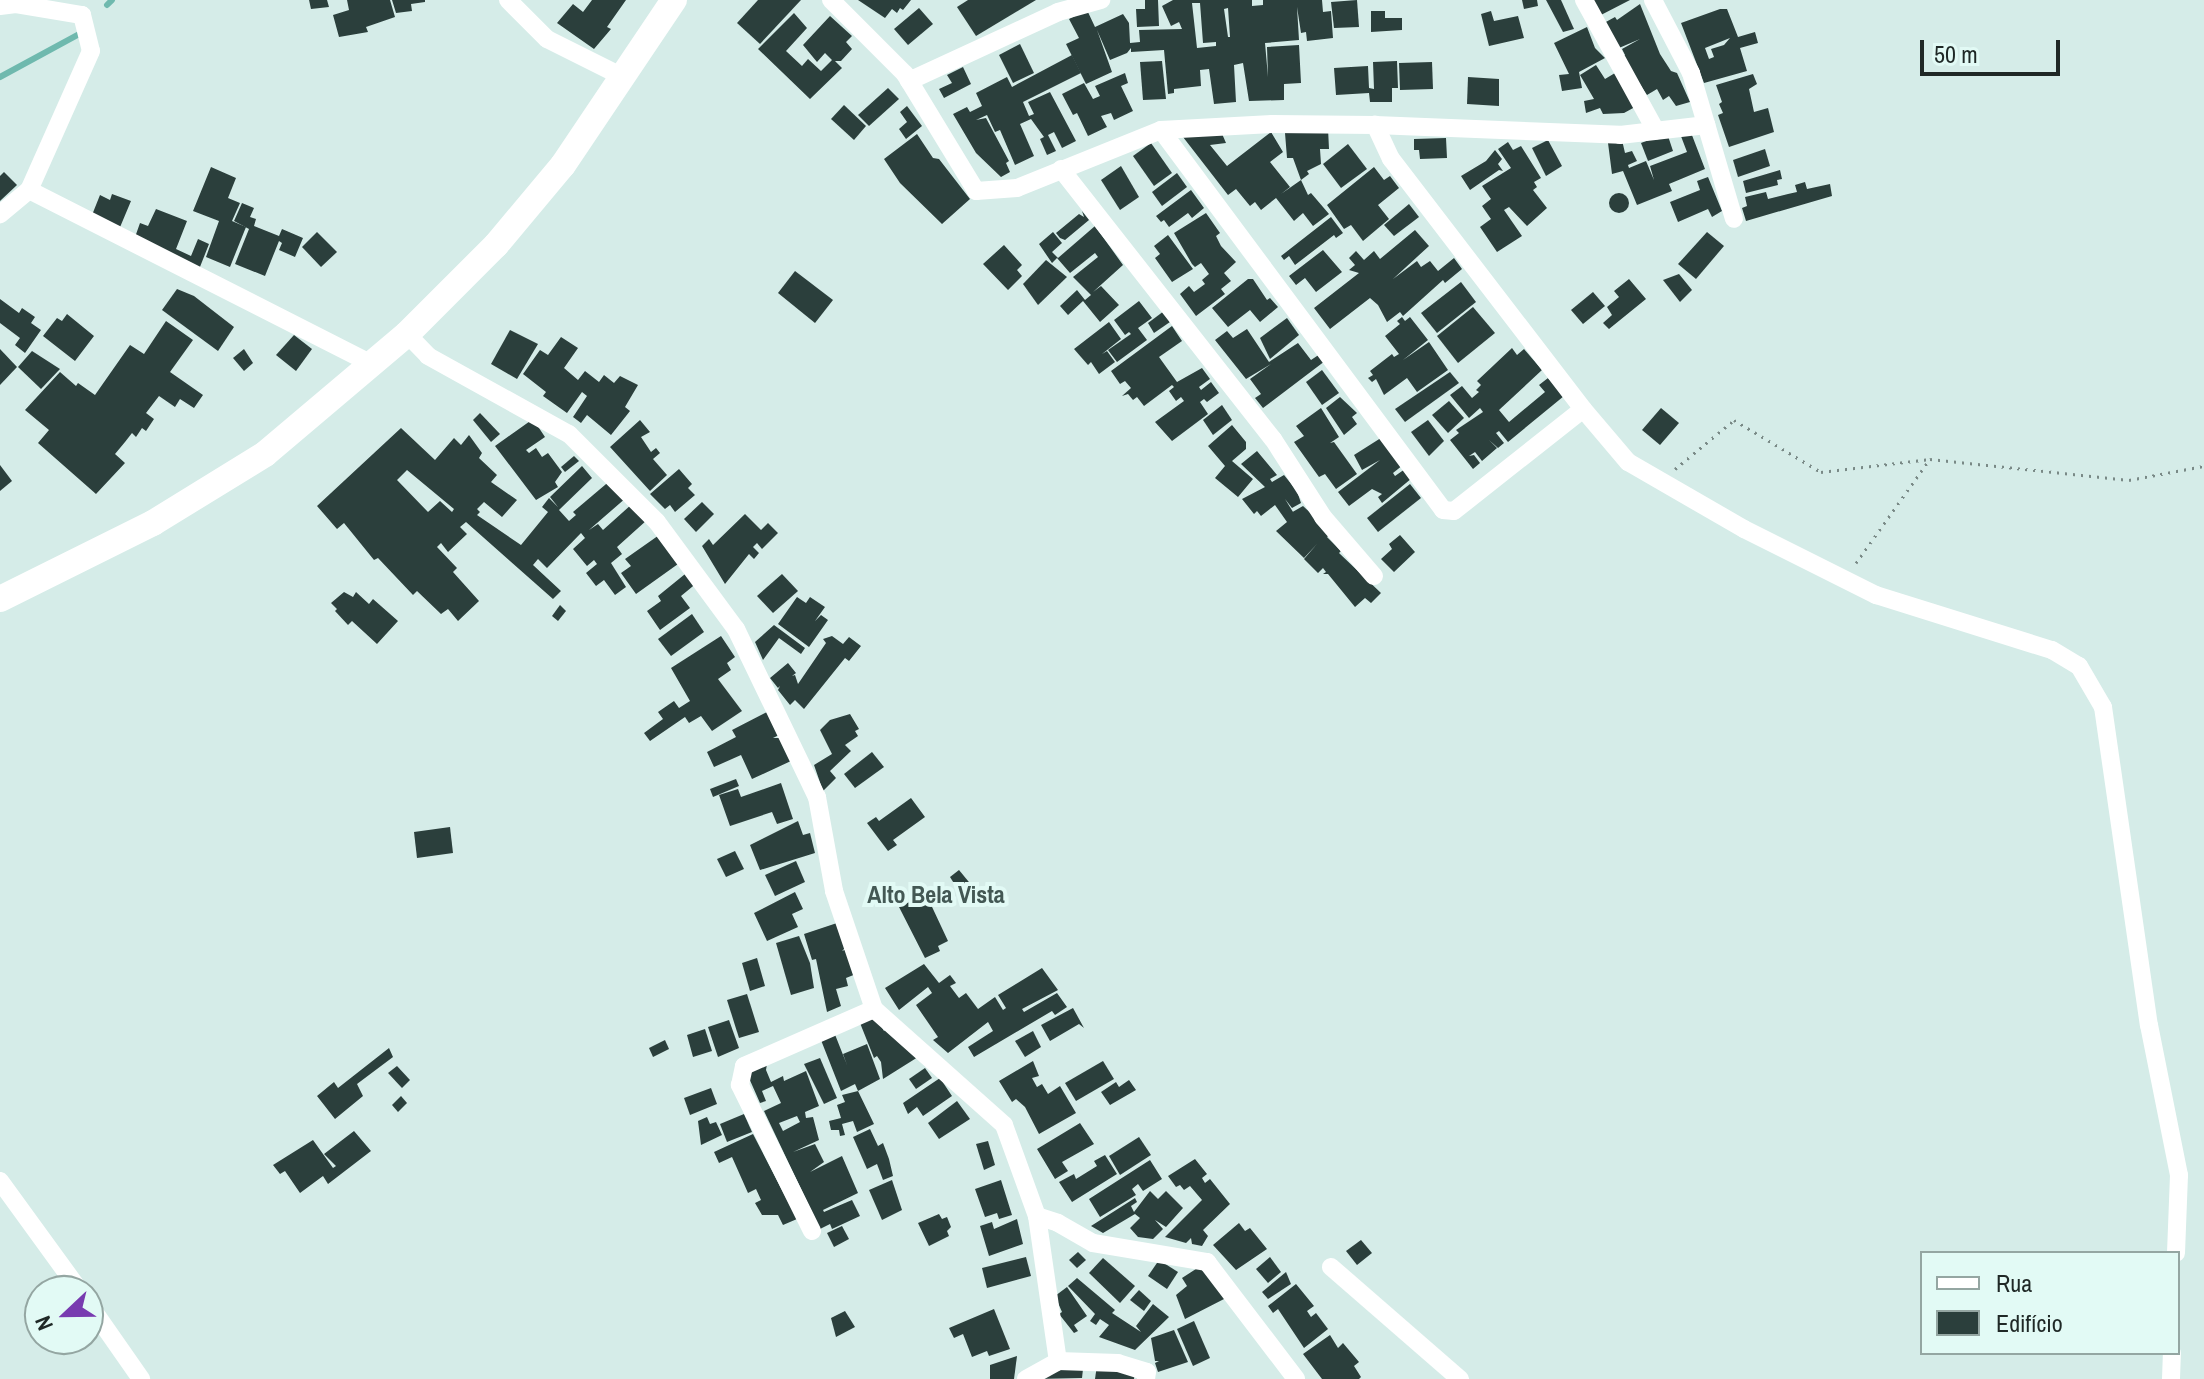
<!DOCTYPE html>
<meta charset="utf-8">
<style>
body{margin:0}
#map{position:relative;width:2204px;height:1379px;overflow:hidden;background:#d5ece8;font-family:"Archivo Narrow",sans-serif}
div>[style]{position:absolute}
.stream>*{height:6px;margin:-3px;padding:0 3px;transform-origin:3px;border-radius:3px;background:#6fb9ae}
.building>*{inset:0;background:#2b3f3c}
.round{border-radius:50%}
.path>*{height:3px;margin-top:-1.5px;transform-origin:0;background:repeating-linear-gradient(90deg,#798986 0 2px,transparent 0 8px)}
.minor>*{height:18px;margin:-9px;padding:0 9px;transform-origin:9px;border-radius:9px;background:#fff}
.secondary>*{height:26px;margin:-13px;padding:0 13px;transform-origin:13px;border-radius:13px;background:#fff}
span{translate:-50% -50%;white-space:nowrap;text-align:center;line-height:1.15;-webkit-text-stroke:8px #e2faf5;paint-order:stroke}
.neighbourhood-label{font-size:24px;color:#435854;font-weight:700}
.legend{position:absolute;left:1920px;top:1251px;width:260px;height:104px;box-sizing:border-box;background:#e2faf5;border:2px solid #94a6a2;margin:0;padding:10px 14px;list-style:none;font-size:24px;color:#1f2826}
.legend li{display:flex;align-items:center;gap:16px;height:40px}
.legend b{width:40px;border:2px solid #94a6a2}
.north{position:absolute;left:24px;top:1275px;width:80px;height:80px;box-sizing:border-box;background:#e2faf5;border:2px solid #94a6a2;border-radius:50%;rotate:248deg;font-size:22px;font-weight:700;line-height:32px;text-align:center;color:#1f2826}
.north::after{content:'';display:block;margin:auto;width:28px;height:36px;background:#783bb0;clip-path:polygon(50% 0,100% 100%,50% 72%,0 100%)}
.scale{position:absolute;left:1920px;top:40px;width:140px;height:36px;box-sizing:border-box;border:4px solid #1f2826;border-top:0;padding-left:10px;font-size:24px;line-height:28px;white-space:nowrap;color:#1f2826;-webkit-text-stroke:6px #e2faf5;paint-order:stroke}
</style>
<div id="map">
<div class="stream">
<div style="left:107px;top:5px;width:7px;rotate:-45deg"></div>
<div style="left:0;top:77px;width:92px;rotate:-28.5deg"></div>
</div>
<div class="building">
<div style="clip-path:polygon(309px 0,327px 0,329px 7px,311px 9px)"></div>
<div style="clip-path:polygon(347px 0,390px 0,395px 17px,366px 27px,368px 32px,339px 37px,333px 15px,349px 10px)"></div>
<div style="clip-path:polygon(392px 0,425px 0,425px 2px,411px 4px,412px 11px,396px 13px)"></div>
<div style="clip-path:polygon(592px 0,626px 0,607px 27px,611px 29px,594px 49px,557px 23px,573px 4px,583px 12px)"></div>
<div style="clip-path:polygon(758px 0,801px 0,760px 44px,737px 23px)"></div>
<div style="clip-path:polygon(858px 0,911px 0,903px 10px,900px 8px,897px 13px,892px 9px,885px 18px)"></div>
<div style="clip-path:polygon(968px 0,1036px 0,976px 36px,957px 7px)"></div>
<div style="clip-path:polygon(1145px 0,1158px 0,1159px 26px,1137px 27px,1136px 9px,1145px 9px)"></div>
<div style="clip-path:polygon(evenodd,1173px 0,1252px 0,1252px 6px,1263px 5px,1263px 0,1322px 0,1323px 12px,1331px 11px,1333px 38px,1307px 41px,1306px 32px,1301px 33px,1297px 7px,1299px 40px,1265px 43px,1268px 77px,1267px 47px,1299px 45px,1301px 83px,1284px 84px,1284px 100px,1249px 101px,1243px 63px,1234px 65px,1236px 102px,1214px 104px,1209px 69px,1200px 70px,1201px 86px,1174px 89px,1174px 93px,1168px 94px,1164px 50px,1131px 52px,1131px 48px,1127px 53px,1110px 60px,1097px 30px,1112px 72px,1086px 84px,1066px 44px,1079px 38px,1069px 19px,1087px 10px,1095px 27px,1123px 14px,1129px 23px,1130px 43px,1140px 42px,1139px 30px,1182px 29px,1179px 22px,1171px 26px,1162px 6px,1173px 0,1192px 3px,1200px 3px,1203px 43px,1216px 42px,1216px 46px,1197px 48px,1192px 3px,1173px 0,1228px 8px,1230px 37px,1228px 37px,1224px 9px,1228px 8px)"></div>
<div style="clip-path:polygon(1357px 0,1359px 27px,1334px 28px,1331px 2px)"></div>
<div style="clip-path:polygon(1522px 0,1537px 0,1538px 6px,1524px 9px)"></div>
<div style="clip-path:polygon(1546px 0,1561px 0,1574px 29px,1563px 32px)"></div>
<div style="clip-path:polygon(1591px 0,1630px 0,1599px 16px)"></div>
<div style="clip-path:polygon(1640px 4px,1660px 54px,1671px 71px,1677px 73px,1690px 102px,1676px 106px,1669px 96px,1663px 100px,1657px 89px,1647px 95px,1622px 57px,1625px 55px,1622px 49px,1640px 39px,1619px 48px,1604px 23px,1615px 17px,1617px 20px)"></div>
<div style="clip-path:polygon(919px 8px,933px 24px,908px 45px,894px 29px)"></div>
<div style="clip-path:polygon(evenodd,1720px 9px,1727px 9px,1738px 37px,1755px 32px,1758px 43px,1740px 48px,1747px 71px,1704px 83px,1681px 23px,1720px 9px,1730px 38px,1724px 45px,1711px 49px,1714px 57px,1709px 59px,1705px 48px,1730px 38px)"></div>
<div style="clip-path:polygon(1371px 11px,1385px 11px,1385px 18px,1402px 18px,1402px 30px,1371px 32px)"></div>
<div style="clip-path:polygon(1491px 11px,1494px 21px,1518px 16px,1524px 38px,1489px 46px,1481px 14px)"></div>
<div style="clip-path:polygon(794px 13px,807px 28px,786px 51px,802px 66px,808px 59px,821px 71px,832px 60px,825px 53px,817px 62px,803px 45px,830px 16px,852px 36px,846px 42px,852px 49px,841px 61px,835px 61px,842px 68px,810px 99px,758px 49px)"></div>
<div style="clip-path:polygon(1587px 27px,1595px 48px,1605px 58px,1579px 72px,1582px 88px,1562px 91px,1559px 75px,1569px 74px,1554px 43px)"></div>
<div style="clip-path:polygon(1020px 44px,1034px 73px,1013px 83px,999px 55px)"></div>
<div style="clip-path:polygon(1072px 55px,1081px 73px,1023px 102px,1029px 116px,1034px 114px,1028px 102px,1050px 92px,1076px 141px,1062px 148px,1054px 132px,1048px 135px,1056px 151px,1047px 155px,1040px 139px,1044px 137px,1031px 119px,1020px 124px,1034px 156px,1015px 165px,1000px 130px,995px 132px,987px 115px,976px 120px,986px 118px,1009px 161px,1006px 163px,1010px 172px,1001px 177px,976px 153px,953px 114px,967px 107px,970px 112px,982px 106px,976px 93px,1007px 77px,1012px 87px)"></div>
<div style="clip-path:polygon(1162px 61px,1166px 99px,1143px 100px,1140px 62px)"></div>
<div style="clip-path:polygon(1397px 61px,1398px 88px,1392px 88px,1392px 102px,1370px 102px,1369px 93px,1336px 95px,1334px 68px,1368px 66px,1369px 88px,1374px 89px,1373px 62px)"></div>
<div style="clip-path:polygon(1432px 62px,1433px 89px,1400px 90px,1399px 63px)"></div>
<div style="clip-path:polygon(1596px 65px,1605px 79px,1615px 73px,1635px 107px,1624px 113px,1603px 114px,1600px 108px,1586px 113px,1584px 101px,1594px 99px,1580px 75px)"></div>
<div style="clip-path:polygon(963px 67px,971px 84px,944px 98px,939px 89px,952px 83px,947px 75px)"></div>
<div style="clip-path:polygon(1125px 73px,1128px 83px,1121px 86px,1133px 111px,1114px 120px,1111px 113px,1101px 116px,1107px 127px,1088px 136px,1077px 113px,1073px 115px,1062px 94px,1084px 83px,1093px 99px,1100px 96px,1095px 86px)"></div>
<div style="clip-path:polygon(1753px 74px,1757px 84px,1749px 89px,1754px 112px,1768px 108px,1774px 132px,1729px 147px,1718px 115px,1723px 113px,1719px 104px,1722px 102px,1716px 85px)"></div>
<div style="clip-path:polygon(1468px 77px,1499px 79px,1499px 106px,1467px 104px)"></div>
<div style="clip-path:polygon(888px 88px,899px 99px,869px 126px,858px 115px)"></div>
<div style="clip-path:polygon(844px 105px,866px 126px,854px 140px,831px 119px)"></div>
<div style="clip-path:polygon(907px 106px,922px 126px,906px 139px,899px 129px,907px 122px,900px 112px)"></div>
<div style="clip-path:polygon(1290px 127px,1328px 128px,1329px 149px,1320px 149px,1321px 164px,1307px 171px,1309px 174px,1301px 180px,1293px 158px,1287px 158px,1285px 133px,1290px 133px)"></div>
<div style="clip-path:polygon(1220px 129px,1226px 143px,1210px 145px,1227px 166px,1271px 132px,1283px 152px,1270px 162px,1290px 187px,1281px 194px,1301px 180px,1308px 195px,1311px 193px,1329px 214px,1313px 226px,1303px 213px,1294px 221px,1276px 198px,1261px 210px,1255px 202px,1250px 206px,1236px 189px,1228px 195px,1183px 137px)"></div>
<div style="clip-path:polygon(1690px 130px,1705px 169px,1669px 184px,1672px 191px,1637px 205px,1623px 171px,1612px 174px,1608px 143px,1622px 140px,1625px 153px,1632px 151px,1637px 161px,1628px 165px,1629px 168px,1646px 161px,1654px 180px,1650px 166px,1687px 152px,1679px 131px)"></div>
<div style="clip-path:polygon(1667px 133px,1673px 151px,1648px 161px,1641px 143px)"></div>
<div style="clip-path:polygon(917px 134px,933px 158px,939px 159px,970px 199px,942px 224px,900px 183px,884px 159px)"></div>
<div style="clip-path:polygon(1446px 138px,1447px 158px,1420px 159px,1419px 150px,1414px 150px,1414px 139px)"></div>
<div style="clip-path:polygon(1548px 140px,1562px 166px,1546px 176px,1532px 148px)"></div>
<div style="clip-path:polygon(1508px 142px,1513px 150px,1521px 146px,1541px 178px,1534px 182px,1537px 187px,1533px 190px,1547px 208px,1527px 226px,1509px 207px,1504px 210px,1522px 236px,1497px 252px,1480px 227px,1491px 219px,1482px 206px,1491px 199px,1482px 186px,1511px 168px,1498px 149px)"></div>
<div style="clip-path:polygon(1151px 143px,1172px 173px,1154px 186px,1133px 156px)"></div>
<div style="clip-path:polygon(1348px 144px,1367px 169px,1341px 188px,1323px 164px)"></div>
<div style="clip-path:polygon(1765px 149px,1770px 166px,1738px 177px,1733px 160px)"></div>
<div style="clip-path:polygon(1495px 150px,1502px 159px,1498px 164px,1503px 171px,1499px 170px,1470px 190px,1461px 176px,1486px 161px)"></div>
<div style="clip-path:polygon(1121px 166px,1139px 197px,1120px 210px,1101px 180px)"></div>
<div style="clip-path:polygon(211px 167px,236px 178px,228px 198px,240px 203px,232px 221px,246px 227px,230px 267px,206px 257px,219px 221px,193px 211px)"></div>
<div style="clip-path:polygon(1374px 167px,1384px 180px,1390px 176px,1399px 188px,1378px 205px,1389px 219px,1363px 241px,1351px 225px,1344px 229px,1327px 205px)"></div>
<div style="clip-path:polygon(1780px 170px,1782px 179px,1777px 180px,1778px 185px,1746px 193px,1743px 181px)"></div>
<div style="clip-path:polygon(4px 172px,17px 185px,0 201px,0 176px)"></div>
<div style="clip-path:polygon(1177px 173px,1187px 187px,1162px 206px,1152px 192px)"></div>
<div style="clip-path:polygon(1708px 177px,1722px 211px,1712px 217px,1708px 209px,1678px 222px,1670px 202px,1700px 190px,1697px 181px)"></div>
<div style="clip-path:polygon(1805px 182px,1807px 189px,1830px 184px,1832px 196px,1746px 221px,1742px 208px,1747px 206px,1745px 197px,1766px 192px,1768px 199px,1788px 194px,1797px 192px,1795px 185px)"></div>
<div style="clip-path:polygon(1191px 190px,1204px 208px,1192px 218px,1188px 213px,1169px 227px,1164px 220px,1161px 222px,1156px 216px)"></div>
<div class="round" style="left:1609px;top:193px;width:20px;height:20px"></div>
<div style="clip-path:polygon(112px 194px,131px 201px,118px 232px,90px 220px,100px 195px,110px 200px)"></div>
<div style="clip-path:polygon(242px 203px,254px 208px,250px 217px,256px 219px,254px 226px,279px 236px,282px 229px,303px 238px,295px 257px,279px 250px,282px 243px,279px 241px,265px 276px,235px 264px,249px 229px,234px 221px)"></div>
<div style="clip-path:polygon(1409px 204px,1419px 217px,1394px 236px,1384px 225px)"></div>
<div style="clip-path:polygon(156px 209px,187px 221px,176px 249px,191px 256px,198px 239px,209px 244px,198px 272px,134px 240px,140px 223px,148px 226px)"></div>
<div style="clip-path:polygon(1082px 211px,1089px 220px,1065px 240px,1060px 238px,1056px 233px,1079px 214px,1084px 217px)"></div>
<div style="clip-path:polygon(1206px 213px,1220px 233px,1216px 236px,1221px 246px,1236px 262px,1224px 273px,1231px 281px,1221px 289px,1225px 294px,1196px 316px,1180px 294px,1189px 286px,1194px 292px,1205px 284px,1202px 280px,1209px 274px,1201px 263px,1195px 267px,1192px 264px,1174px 233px)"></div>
<div style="clip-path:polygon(1331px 217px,1343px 233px,1336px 238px,1334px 235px,1295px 265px,1289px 256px,1284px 260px,1281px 256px)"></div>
<div style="clip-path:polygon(1095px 226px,1123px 265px,1093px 292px,1101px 286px,1119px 305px,1100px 322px,1083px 301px,1068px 315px,1060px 306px,1077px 290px,1085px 300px,1091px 295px,1073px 277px,1098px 257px,1095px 253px,1070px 273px,1057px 258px,1052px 263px,1039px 244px,1053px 232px,1062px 243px,1052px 252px,1058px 258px)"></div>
<div style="clip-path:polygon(1415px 230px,1429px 246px,1393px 279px,1417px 261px,1421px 267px,1430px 261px,1438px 271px,1454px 258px,1462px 269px,1445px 283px,1443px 280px,1403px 316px,1400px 312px,1387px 322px,1378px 305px,1370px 298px,1330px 329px,1314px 308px,1359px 273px,1349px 270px,1355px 265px,1349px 258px,1356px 251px,1364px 260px,1374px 251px,1380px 259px)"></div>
<div style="clip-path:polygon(317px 232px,337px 252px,321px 267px,302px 247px)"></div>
<div style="clip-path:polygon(1707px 232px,1724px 246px,1696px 279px,1678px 264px)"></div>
<div style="clip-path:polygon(1168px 235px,1193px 269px,1172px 282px,1155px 258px,1160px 254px,1154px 246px)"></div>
<div style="clip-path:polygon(1004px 245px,1022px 265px,1017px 270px,1022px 276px,1008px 290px,983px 264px)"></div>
<div style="clip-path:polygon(1323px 250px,1342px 272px,1316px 292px,1305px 278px,1296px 285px,1289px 276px)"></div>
<div style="clip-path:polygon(1046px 260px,1067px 277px,1038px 305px,1023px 284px)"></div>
<div style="clip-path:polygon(795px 271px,833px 300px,815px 323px,778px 293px)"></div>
<div style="clip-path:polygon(1679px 274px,1692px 290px,1680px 302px,1663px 280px)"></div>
<div style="clip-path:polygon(1248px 279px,1253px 279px,1267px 300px,1270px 298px,1278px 307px,1260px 322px,1250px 310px,1228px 327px,1212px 308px)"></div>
<div style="clip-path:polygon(1629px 279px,1646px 299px,1609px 329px,1603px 323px,1612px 315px,1607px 307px,1619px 297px,1614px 291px)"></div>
<div style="clip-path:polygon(1461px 282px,1476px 302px,1437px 333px,1421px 313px)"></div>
<div style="clip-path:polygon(177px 289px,194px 296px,234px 327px,218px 351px,162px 310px)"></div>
<div style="clip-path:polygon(1593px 292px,1605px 306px,1583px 324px,1571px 310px)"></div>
<div style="clip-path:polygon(0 299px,19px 313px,22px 308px,35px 317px,31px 323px,41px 330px,25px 353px,15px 345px,20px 338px,0 323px)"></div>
<div style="clip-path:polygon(1139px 301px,1152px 318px,1138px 328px,1147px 340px,1117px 362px,1108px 350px,1131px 334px,1129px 332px,1125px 335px,1114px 320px)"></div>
<div style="clip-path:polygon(1473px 307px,1495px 333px,1458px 363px,1437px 336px)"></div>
<div style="clip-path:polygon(1164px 311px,1170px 322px,1154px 333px,1148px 323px)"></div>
<div style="clip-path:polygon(67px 314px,94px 336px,75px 361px,43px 336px,57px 318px,62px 321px)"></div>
<div style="clip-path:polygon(1402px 317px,1405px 321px,1410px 317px,1428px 340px,1403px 360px,1429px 342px,1448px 370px,1417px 392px,1407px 378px,1384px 395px,1376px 379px,1372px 382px,1368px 378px,1373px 375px,1370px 371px,1392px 354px,1394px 357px,1399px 354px,1385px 336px,1400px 324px,1397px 321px)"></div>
<div style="clip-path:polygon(1287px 318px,1299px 335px,1270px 359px,1260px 338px)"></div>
<div style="clip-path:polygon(166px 321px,193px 340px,170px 372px,203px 395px,194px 408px,180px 399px,175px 407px,159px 396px,146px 413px,154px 419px,146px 431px,142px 428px,136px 437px,132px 433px,125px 442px,115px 454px,125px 463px,96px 494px,38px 443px,49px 430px,25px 410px,60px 372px,76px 386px,78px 383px,95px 395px,130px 345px,144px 354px)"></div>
<div style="clip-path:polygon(1109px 322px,1121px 339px,1102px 354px,1107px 351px,1115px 362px,1099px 374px,1091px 362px,1088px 365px,1074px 349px)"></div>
<div style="clip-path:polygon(1172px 326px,1182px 341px,1159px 357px,1177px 382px,1202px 368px,1210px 379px,1199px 387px,1201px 390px,1211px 382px,1219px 393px,1207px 402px,1204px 399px,1200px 402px,1208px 414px,1172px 441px,1155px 422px,1184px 401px,1181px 397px,1176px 401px,1169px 391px,1174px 387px,1172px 385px,1144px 406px,1137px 397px,1133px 400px,1128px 394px,1122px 396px,1131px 388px,1125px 381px,1120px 384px,1111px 371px)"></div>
<div style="clip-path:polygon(1247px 329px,1269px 362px,1298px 343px,1311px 360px,1320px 354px,1325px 361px,1263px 408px,1255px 398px,1261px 394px,1250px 379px,1271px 364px,1246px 379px,1215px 340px,1227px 331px,1233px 338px)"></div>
<div style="clip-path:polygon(510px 330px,538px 344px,517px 379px,491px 364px)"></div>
<div style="clip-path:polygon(294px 335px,312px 349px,296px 371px,276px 355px)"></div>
<div style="clip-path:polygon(561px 337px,578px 348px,564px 368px,578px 380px,585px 371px,599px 382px,604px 375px,614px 383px,620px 376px,638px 385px,625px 407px,630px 411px,611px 435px,587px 415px,581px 423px,573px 417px,587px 396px,582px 392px,567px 413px,543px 396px,546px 392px,523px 374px,540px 350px,548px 355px)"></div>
<div style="clip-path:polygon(1512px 348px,1517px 355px,1524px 349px,1542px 370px,1499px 410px,1509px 422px,1545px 392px,1539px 385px,1548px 378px,1564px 396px,1508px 442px,1499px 431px,1496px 433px,1504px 443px,1498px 448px,1489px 440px,1497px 448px,1482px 461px,1475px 452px,1469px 456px,1474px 455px,1480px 463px,1473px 469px,1450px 440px,1459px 433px,1456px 430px,1483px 412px,1480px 408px,1469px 418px,1450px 395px,1462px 386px,1472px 398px,1479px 392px,1476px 390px,1481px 385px,1477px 381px)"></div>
<div style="clip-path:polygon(0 349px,17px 367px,0 385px)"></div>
<div style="clip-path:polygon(244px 349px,253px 363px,244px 371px,233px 358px)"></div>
<div style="clip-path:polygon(32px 351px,60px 369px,41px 389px,18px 367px)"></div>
<div style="clip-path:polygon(1322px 370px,1339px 393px,1322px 405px,1306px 382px)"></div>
<div style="clip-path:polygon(1450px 372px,1459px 383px,1405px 422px,1395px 409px)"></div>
<div style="clip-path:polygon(1340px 397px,1357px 413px,1352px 417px,1357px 424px,1344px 435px,1326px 408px)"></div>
<div style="clip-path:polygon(1449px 401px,1464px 418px,1448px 433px,1432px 415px)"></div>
<div style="clip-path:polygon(1222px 405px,1232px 420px,1213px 435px,1203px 420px)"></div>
<div style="clip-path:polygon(1321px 408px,1339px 437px,1330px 443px,1334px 442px,1357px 474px,1336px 489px,1325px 474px,1319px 477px,1294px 442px,1304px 436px,1296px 426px)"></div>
<div style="clip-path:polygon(1661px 408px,1679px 423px,1660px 445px,1642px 430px)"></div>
<div style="clip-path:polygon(480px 413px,500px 434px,491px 442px,473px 420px)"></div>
<div style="clip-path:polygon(533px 419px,545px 437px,526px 450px,529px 453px,536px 448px,542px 457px,548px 453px,562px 472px,555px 482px,558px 487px,536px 500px,495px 446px)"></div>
<div style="clip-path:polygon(640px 420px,650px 432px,641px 437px,651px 452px,656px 448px,660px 453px,653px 459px,667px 475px,650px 491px,610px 447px)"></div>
<div style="clip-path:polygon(1428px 420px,1444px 441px,1429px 456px,1411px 432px)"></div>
<div style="clip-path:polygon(1232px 425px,1246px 442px,1246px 449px,1232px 461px,1253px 479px,1238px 497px,1215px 478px,1225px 466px,1208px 446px)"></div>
<div style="clip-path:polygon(evenodd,401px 428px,435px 460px,454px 438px,461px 445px,469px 435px,482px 453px,479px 458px,497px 475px,491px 482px,517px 500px,502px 517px,484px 502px,477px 509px,480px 512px,477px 515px,521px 545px,548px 512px,542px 507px,549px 498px,558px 507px,550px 497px,582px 466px,592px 478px,559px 510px,569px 521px,576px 515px,573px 512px,612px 479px,627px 497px,589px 530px,598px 524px,603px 530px,632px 504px,647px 520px,617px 547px,622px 554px,611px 563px,626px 587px,615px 595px,604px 580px,596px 586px,586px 573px,597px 564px,594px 560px,587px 566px,573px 549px,585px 538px,581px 533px,547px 568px,538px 559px,533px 565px,561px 591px,553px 599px,466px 522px,460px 527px,467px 534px,448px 552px,441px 543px,437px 547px,457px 568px,453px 572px,479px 601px,458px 621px,448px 609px,441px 614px,417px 591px,413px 595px,378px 558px,374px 560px,344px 523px,337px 529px,317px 506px,401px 428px,407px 470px,454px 509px,452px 512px,440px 501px,428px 512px,397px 480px,407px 470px)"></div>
<div style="clip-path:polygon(1384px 436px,1403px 465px,1393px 473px,1395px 476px,1405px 469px,1412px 478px,1382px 503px,1378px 497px,1382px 494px,1372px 489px,1349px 506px,1338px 492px,1380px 460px,1362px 470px,1354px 455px)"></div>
<div style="clip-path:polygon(1257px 451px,1277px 475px,1270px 479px,1272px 482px,1284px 475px,1297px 491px,1301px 503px,1292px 508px,1285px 499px,1293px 512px,1289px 514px,1303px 506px,1332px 533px,1327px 537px,1341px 551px,1339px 553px,1381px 593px,1371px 603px,1365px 598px,1355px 607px,1328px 574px,1323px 574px,1326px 572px,1323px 568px,1318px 573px,1304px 559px,1317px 544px,1304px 558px,1276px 531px,1287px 522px,1275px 505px,1261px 516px,1257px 511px,1254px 514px,1242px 499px,1265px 487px,1241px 464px)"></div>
<div style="clip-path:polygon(574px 456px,579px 461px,565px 472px,561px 467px)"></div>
<div style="clip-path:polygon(0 465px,12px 481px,0 491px)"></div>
<div style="clip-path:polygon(679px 469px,692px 484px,688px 488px,695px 495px,675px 512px,670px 505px,665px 509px,650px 494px)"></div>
<div style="clip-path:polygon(1410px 484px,1421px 498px,1378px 532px,1367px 518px)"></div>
<div style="clip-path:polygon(702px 502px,714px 514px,696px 532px,684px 519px)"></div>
<div style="clip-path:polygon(745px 514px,761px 530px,768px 523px,778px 533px,762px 549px,757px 543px,753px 547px,759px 553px,754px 559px,749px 554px,725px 584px,702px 546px,709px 539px,713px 545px)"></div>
<div style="clip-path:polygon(662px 533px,678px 564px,636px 594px,621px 573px,631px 566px,625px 559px)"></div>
<div style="clip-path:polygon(1400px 535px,1415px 552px,1394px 572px,1381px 559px,1392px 549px,1389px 544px)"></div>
<div style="clip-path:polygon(690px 570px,698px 582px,681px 596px,690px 608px,660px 630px,647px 611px,661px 601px,658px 596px)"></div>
<div style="clip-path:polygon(782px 574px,798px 591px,773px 613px,757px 596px)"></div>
<div style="clip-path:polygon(344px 592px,353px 597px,356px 592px,369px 604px,373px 599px,398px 621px,377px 644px,352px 621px,348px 625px,335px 611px,337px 609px,331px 603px)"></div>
<div style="clip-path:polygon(797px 597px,806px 603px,810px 597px,825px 607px,815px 621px,821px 615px,828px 620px,809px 647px,778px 624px)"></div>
<div style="clip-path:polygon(560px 605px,566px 611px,558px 621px,552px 616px)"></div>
<div style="clip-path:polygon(692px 614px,704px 632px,671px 656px,658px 639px)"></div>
<div style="clip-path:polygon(774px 625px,805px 648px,801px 654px,779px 638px,763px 660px,755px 642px)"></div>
<div style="clip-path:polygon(721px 636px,735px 657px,727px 663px,731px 670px,718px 679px,742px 711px,712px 731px,701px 716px,689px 723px,685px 717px,650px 741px,644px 733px,663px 719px,658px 712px,674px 701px,679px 708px,690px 701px,671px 668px)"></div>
<div style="clip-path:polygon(832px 636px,843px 644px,849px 637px,861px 646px,849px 661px,845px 658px,804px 709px,795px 700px,790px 705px,778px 690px,780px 686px,778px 688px,770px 678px,788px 663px,796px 673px,792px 676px,795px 675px,798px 684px,826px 643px,823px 639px)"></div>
<div style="clip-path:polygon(767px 712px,779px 735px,773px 738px,781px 738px,791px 761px,752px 779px,741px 755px,714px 767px,707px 752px,736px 737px,732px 730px)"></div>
<div style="clip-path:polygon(850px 714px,859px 729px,855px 731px,858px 736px,845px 745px,851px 751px,830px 771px,836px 778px,823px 791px,814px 765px,832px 754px,820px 730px,830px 720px)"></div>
<div style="clip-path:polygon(872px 752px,884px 767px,855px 788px,844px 774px)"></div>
<div style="clip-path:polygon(736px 779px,739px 786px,713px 797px,710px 789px)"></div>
<div style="clip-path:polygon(781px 783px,793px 819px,777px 824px,772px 812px,730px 826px,719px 795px,738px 789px,741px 797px)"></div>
<div style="clip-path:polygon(911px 798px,925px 817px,893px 840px,897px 845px,888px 851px,867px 823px,876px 817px,879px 821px)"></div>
<div style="clip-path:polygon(798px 821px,803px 835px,810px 833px,815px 853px,760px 870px,750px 845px)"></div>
<div style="clip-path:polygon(450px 827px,453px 853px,417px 858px,414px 832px)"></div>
<div style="clip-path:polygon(735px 851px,744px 869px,726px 877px,717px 859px)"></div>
<div style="clip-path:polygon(796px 861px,805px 882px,775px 896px,765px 875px)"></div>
<div style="clip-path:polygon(959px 870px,973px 887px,962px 896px,950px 877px)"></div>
<div style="clip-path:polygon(795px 892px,803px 909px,792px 914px,798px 927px,767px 941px,754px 913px)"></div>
<div style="clip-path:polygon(926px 894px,948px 941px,938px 946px,940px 951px,925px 958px,899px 907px)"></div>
<div style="clip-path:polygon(837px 923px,846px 947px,842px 951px,847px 949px,856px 974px,846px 978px,848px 986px,836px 989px,841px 1006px,827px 1012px,816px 959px,812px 960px,804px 934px)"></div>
<div style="clip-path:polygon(799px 936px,810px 963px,814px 988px,791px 995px,776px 943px)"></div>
<div style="clip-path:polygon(757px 958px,765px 986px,750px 991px,742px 963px)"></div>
<div style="clip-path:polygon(924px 964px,939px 983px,950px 975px,956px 983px,950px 986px,959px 998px,966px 993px,978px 1009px,995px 997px,1003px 1010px,1006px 1008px,998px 995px,1042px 968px,1058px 990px,1022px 1009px,1024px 1012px,1057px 993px,1067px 1007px,1055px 1015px,1052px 1011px,974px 1057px,968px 1047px,993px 1031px,988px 1022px,948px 1053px,933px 1040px,938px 1037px,916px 1005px,932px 993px,928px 987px,899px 1010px,885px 988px)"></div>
<div style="clip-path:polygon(747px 994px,759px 1032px,739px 1038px,727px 1000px)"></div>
<div style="clip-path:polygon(1073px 1008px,1084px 1028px,1079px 1024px,1050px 1041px,1041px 1025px)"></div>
<div style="clip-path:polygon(873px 1011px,884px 1031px,888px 1028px,918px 1057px,883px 1079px,881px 1062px,877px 1056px,874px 1058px,858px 1018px)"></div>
<div style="clip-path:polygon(729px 1020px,739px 1048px,718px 1057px,708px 1027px)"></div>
<div style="clip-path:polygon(705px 1029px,712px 1051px,693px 1057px,687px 1035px)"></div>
<div style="clip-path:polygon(1033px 1031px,1041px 1047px,1025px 1057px,1015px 1041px)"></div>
<div style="clip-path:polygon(834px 1032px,847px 1065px,843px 1054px,867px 1044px,880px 1079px,858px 1091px,874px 1124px,857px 1132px,853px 1121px,842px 1124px,845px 1135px,840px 1136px,839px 1130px,831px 1130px,829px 1121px,841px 1118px,837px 1105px,845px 1102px,842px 1095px,858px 1091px,855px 1084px,841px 1091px,819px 1035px)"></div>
<div style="clip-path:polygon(665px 1040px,669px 1049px,653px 1057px,649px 1048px)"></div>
<div style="clip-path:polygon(389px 1048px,393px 1057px,357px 1084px,363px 1096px,335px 1119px,317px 1096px,334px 1082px,338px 1088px)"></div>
<div style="clip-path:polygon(820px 1058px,837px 1098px,824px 1104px,804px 1064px)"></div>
<div style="clip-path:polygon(1033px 1061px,1039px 1076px,1032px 1078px,1037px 1087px,1042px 1084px,1048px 1094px,1060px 1086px,1076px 1113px,1039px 1134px,1025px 1107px,1016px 1099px,1012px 1102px,999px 1081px)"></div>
<div style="clip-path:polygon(1103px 1061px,1114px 1079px,1076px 1101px,1065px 1083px)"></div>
<div style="clip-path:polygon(evenodd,767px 1064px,766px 1070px,771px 1082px,783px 1076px,784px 1081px,806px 1071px,819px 1106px,805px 1112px,806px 1118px,813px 1117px,819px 1140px,793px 1152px,815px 1144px,824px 1162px,810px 1172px,842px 1156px,858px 1193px,823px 1210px,824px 1212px,852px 1200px,860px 1216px,832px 1229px,830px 1224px,820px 1229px,764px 1111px,781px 1103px,773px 1086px,762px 1091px,766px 1101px,760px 1103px,745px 1069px,767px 1064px,797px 1116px,800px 1122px,783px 1131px,779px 1123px,797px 1116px)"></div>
<div style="clip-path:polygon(397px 1066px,410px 1080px,402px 1088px,388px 1073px)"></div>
<div style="clip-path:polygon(925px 1068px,932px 1078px,916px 1089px,909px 1079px)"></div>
<div style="clip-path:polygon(940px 1078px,952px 1096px,923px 1116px,917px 1107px,908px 1114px,903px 1103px)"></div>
<div style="clip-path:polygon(1129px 1080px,1136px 1090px,1110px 1105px,1101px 1092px,1116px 1082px,1119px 1087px)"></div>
<div style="clip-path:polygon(711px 1088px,717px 1104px,690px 1115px,684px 1098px)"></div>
<div style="clip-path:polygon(401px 1096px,407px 1103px,398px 1112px,392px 1105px)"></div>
<div style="clip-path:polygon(957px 1101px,970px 1119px,939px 1139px,928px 1123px)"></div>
<div style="clip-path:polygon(744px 1114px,752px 1132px,727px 1142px,720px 1124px)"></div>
<div style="clip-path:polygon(707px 1117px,710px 1124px,716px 1122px,722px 1135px,701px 1145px,698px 1121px)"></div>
<div style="clip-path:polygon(1080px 1123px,1094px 1144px,1062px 1162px,1068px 1171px,1055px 1179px,1037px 1149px)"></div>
<div style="clip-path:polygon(870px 1129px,878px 1146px,883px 1143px,889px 1159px,893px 1176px,883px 1180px,877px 1164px,867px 1169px,853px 1137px)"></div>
<div style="clip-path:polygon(354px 1131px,371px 1151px,328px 1184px,323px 1176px,300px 1193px,285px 1171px,280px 1174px,273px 1165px,313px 1140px,333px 1168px,336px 1166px,324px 1154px)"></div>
<div style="clip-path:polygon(753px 1134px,797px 1219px,783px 1225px,778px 1215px,762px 1215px,755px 1203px,761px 1200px,756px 1189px,748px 1193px,732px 1157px,719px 1163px,714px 1152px)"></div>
<div style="clip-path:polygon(1139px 1137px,1151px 1155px,1120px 1175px,1109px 1156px)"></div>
<div style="clip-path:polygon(988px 1141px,995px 1165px,984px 1170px,976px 1144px)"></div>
<div style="clip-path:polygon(1105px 1155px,1117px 1174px,1072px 1202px,1059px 1182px,1074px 1174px,1076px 1179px,1097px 1166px,1094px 1161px)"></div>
<div style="clip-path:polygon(1195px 1159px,1207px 1174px,1202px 1178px,1205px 1183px,1210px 1179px,1230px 1204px,1203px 1230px,1208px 1236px,1202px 1246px,1192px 1244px,1191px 1238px,1186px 1243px,1165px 1237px,1202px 1200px,1190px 1186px,1184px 1190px,1180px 1185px,1176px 1187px,1168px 1176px)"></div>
<div style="clip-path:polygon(1150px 1160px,1162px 1179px,1143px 1191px,1138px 1184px,1132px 1189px,1136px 1195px,1100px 1217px,1089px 1199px)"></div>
<div style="clip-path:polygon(892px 1180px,902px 1210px,882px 1220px,869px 1190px)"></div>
<div style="clip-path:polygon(1001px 1180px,1012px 1215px,999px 1219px,997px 1213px,985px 1217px,975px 1189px)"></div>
<div style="clip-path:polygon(1150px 1191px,1158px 1199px,1166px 1191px,1183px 1208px,1166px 1227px,1155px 1220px,1163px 1229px,1153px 1239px,1138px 1237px,1130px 1228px,1140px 1218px,1135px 1214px,1103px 1233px,1091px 1226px,1135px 1198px,1137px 1202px,1131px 1206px,1134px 1212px)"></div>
<div style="clip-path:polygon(939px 1214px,942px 1219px,947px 1217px,951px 1227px,947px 1231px,949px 1236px,929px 1246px,918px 1223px)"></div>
<div style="clip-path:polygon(1017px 1219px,1023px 1244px,989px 1256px,980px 1226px,992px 1222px,994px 1229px)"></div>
<div style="clip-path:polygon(1239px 1223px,1245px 1231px,1250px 1228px,1267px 1249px,1236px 1270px,1213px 1245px)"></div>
<div style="clip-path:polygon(842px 1226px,849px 1239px,834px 1247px,827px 1233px)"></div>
<div style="clip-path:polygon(1361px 1240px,1372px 1253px,1357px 1265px,1346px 1251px)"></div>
<div style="clip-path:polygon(1078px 1252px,1086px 1260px,1077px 1268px,1069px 1260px)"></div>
<div style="clip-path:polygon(1026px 1257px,1031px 1276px,987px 1288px,982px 1268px)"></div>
<div style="clip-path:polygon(1270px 1257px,1281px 1272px,1268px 1283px,1256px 1269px)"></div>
<div style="clip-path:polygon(1103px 1258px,1135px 1286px,1120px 1303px,1089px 1273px)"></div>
<div style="clip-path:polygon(1159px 1260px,1178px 1272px,1167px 1289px,1148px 1276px)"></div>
<div style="clip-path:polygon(1199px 1267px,1215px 1281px,1226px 1298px,1185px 1319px,1176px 1295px,1187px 1286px,1182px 1278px)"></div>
<div style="clip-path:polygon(1286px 1272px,1291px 1284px,1268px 1299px,1262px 1292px)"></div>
<div style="clip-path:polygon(1077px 1278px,1115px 1310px,1112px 1313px,1141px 1332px,1136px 1326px,1153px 1304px,1169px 1317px,1135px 1350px,1099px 1337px,1109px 1325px,1100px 1319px,1096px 1325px,1090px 1321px,1095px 1314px,1068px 1286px)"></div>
<div style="clip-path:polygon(1296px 1284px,1314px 1306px,1307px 1311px,1311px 1317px,1316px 1313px,1328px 1329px,1304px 1348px,1278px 1309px,1273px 1313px,1268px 1306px)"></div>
<div style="clip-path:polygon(1067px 1287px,1087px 1316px,1074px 1325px,1078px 1331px,1074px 1333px,1059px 1314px,1062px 1312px,1055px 1296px)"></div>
<div style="clip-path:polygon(1139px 1290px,1151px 1301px,1144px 1311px,1130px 1300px)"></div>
<div style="clip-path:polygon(994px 1309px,1010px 1349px,989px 1356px,987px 1351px,972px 1357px,963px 1334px,954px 1338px,949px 1328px)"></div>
<div style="clip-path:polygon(845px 1311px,855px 1327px,836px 1337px,831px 1318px)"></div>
<div style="clip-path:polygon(1194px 1321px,1210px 1358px,1193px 1366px,1177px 1329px)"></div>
<div style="clip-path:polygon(1174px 1330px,1188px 1362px,1158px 1372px,1155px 1363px,1159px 1361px,1155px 1361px,1151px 1338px)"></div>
<div style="clip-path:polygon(1330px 1335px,1338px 1348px,1343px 1343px,1359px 1362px,1354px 1366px,1361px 1377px,1359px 1379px,1322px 1379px,1303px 1354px)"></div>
<div style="clip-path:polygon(1017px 1356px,1014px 1379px,990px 1379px,990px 1365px)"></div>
<div style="clip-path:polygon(1060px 1363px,1083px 1369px,1082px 1378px,1037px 1379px)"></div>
<div style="clip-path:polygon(1097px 1365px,1135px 1372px,1134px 1379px,1095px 1379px)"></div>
</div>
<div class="path">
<div style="left:1675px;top:469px;width:77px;rotate:-39.7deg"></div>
<div style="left:1734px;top:420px;width:101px;rotate:30.9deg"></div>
<div style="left:1821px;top:472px;width:110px;rotate:-6.8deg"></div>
<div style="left:1856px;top:563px;width:128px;rotate:-54.6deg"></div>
<div style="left:1930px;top:459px;width:200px;rotate:6deg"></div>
<div style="left:2129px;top:480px;width:76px;rotate:-10.6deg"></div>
</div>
<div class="minor">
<div style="left:508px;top:0;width:55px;rotate:45deg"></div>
<div style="left:547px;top:39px;width:85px;rotate:26.6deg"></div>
<div style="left:831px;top:0;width:105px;rotate:45deg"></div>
<div style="left:905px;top:74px;width:137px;rotate:58.7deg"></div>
<div style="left:976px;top:191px;width:41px;rotate:-4.2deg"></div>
<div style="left:1017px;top:188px;width:155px;rotate:-21.9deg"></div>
<div style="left:1161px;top:130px;width:111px;rotate:-3.1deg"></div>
<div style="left:1272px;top:124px;width:103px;rotate:0.6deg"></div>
<div style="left:1375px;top:125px;width:245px;rotate:2.3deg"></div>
<div style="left:1620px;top:135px;width:87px;rotate:-6.6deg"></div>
<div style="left:1584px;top:0;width:149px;rotate:61.2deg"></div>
<div style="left:1653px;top:0;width:82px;rotate:62.5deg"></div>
<div style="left:1691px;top:73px;width:152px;rotate:73.6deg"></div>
<div style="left:0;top:6px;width:16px;rotate:-7deg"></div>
<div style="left:16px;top:4px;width:67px;rotate:9.5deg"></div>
<div style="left:82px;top:15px;width:37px;rotate:76deg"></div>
<div style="left:91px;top:51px;width:152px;rotate:114deg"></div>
<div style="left:29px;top:190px;width:38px;rotate:140deg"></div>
<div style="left:909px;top:81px;width:164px;rotate:-24.8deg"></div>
<div style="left:1058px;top:12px;width:45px;rotate:-15.6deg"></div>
<div style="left:1161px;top:130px;width:473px;rotate:53.4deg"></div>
<div style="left:1443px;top:510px;width:11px;rotate:5deg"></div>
<div style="left:1454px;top:511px;width:164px;rotate:-38.3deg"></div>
<div style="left:1583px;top:409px;width:315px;rotate:-127.5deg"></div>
<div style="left:1391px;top:159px;width:38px;rotate:-115deg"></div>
<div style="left:1061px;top:169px;width:343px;rotate:51.9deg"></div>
<div style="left:1273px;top:439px;width:93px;rotate:57.3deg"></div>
<div style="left:1323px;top:517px;width:78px;rotate:49.2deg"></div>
<div style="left:29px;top:190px;width:385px;rotate:26.9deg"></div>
<div style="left:407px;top:334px;width:30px;rotate:46deg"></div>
<div style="left:428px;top:356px;width:161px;rotate:29deg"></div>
<div style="left:569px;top:434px;width:124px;rotate:45deg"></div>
<div style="left:657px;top:522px;width:133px;rotate:53.6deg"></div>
<div style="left:736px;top:629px;width:187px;rotate:64.3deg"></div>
<div style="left:817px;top:797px;width:96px;rotate:79.7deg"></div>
<div style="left:834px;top:891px;width:125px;rotate:71.3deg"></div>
<div style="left:874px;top:1009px;width:174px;rotate:41.7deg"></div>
<div style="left:1004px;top:1125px;width:97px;rotate:70.1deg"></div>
<div style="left:1037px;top:1216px;width:22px;rotate:18deg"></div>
<div style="left:1058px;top:1223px;width:40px;rotate:29.7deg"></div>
<div style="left:1093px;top:1243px;width:116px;rotate:9.5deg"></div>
<div style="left:1207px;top:1262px;width:147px;rotate:52.7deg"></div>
<div style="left:1583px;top:409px;width:70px;rotate:49.7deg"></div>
<div style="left:1628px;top:462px;width:134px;rotate:30deg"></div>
<div style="left:1744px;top:529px;width:148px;rotate:26.6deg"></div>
<div style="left:1876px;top:595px;width:184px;rotate:17.4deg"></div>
<div style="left:2052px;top:650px;width:31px;rotate:31deg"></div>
<div style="left:2079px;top:666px;width:48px;rotate:59.7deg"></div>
<div style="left:2103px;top:707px;width:321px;rotate:81.8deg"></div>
<div style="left:2149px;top:1025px;width:153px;rotate:78.7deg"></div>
<div style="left:2179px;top:1175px;width:78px;rotate:92.2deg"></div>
<div style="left:0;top:1181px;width:136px;rotate:54deg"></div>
<div style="left:1037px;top:1216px;width:147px;rotate:81.8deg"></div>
<div style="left:812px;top:1231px;width:163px;rotate:-116.3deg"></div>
<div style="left:740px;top:1085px;width:19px;rotate:-78deg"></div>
<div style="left:744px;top:1066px;width:142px;rotate:-23.7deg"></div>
<div style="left:1331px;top:1267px;width:171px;rotate:41deg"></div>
<div style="left:88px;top:1303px;width:93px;rotate:55.1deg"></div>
<div style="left:1026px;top:1379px;width:37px;rotate:-29deg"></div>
<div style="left:1058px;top:1361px;width:60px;rotate:1.9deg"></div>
<div style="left:1118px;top:1363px;width:30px;rotate:17deg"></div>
<div style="left:1147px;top:1372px;width:7px;rotate:98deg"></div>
<div style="left:2171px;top:1379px;width:26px;rotate:-88deg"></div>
</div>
<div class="secondary">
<div style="left:0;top:599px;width:171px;rotate:-26.4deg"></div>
<div style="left:153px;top:523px;width:132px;rotate:-31.6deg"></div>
<div style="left:265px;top:454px;width:186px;rotate:-40.2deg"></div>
<div style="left:407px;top:334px;width:126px;rotate:-45deg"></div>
<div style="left:496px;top:245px;width:104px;rotate:-50.1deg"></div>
<div style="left:563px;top:165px;width:199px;rotate:-56.1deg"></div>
</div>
<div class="neighbourhood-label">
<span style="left:936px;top:895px">Alto Bela Vista</span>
</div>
<ul class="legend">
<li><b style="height:10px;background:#fff"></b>Rua</li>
<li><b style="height:22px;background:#2b3f3c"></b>Edifício</li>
</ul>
<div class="north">N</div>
<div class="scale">50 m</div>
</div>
